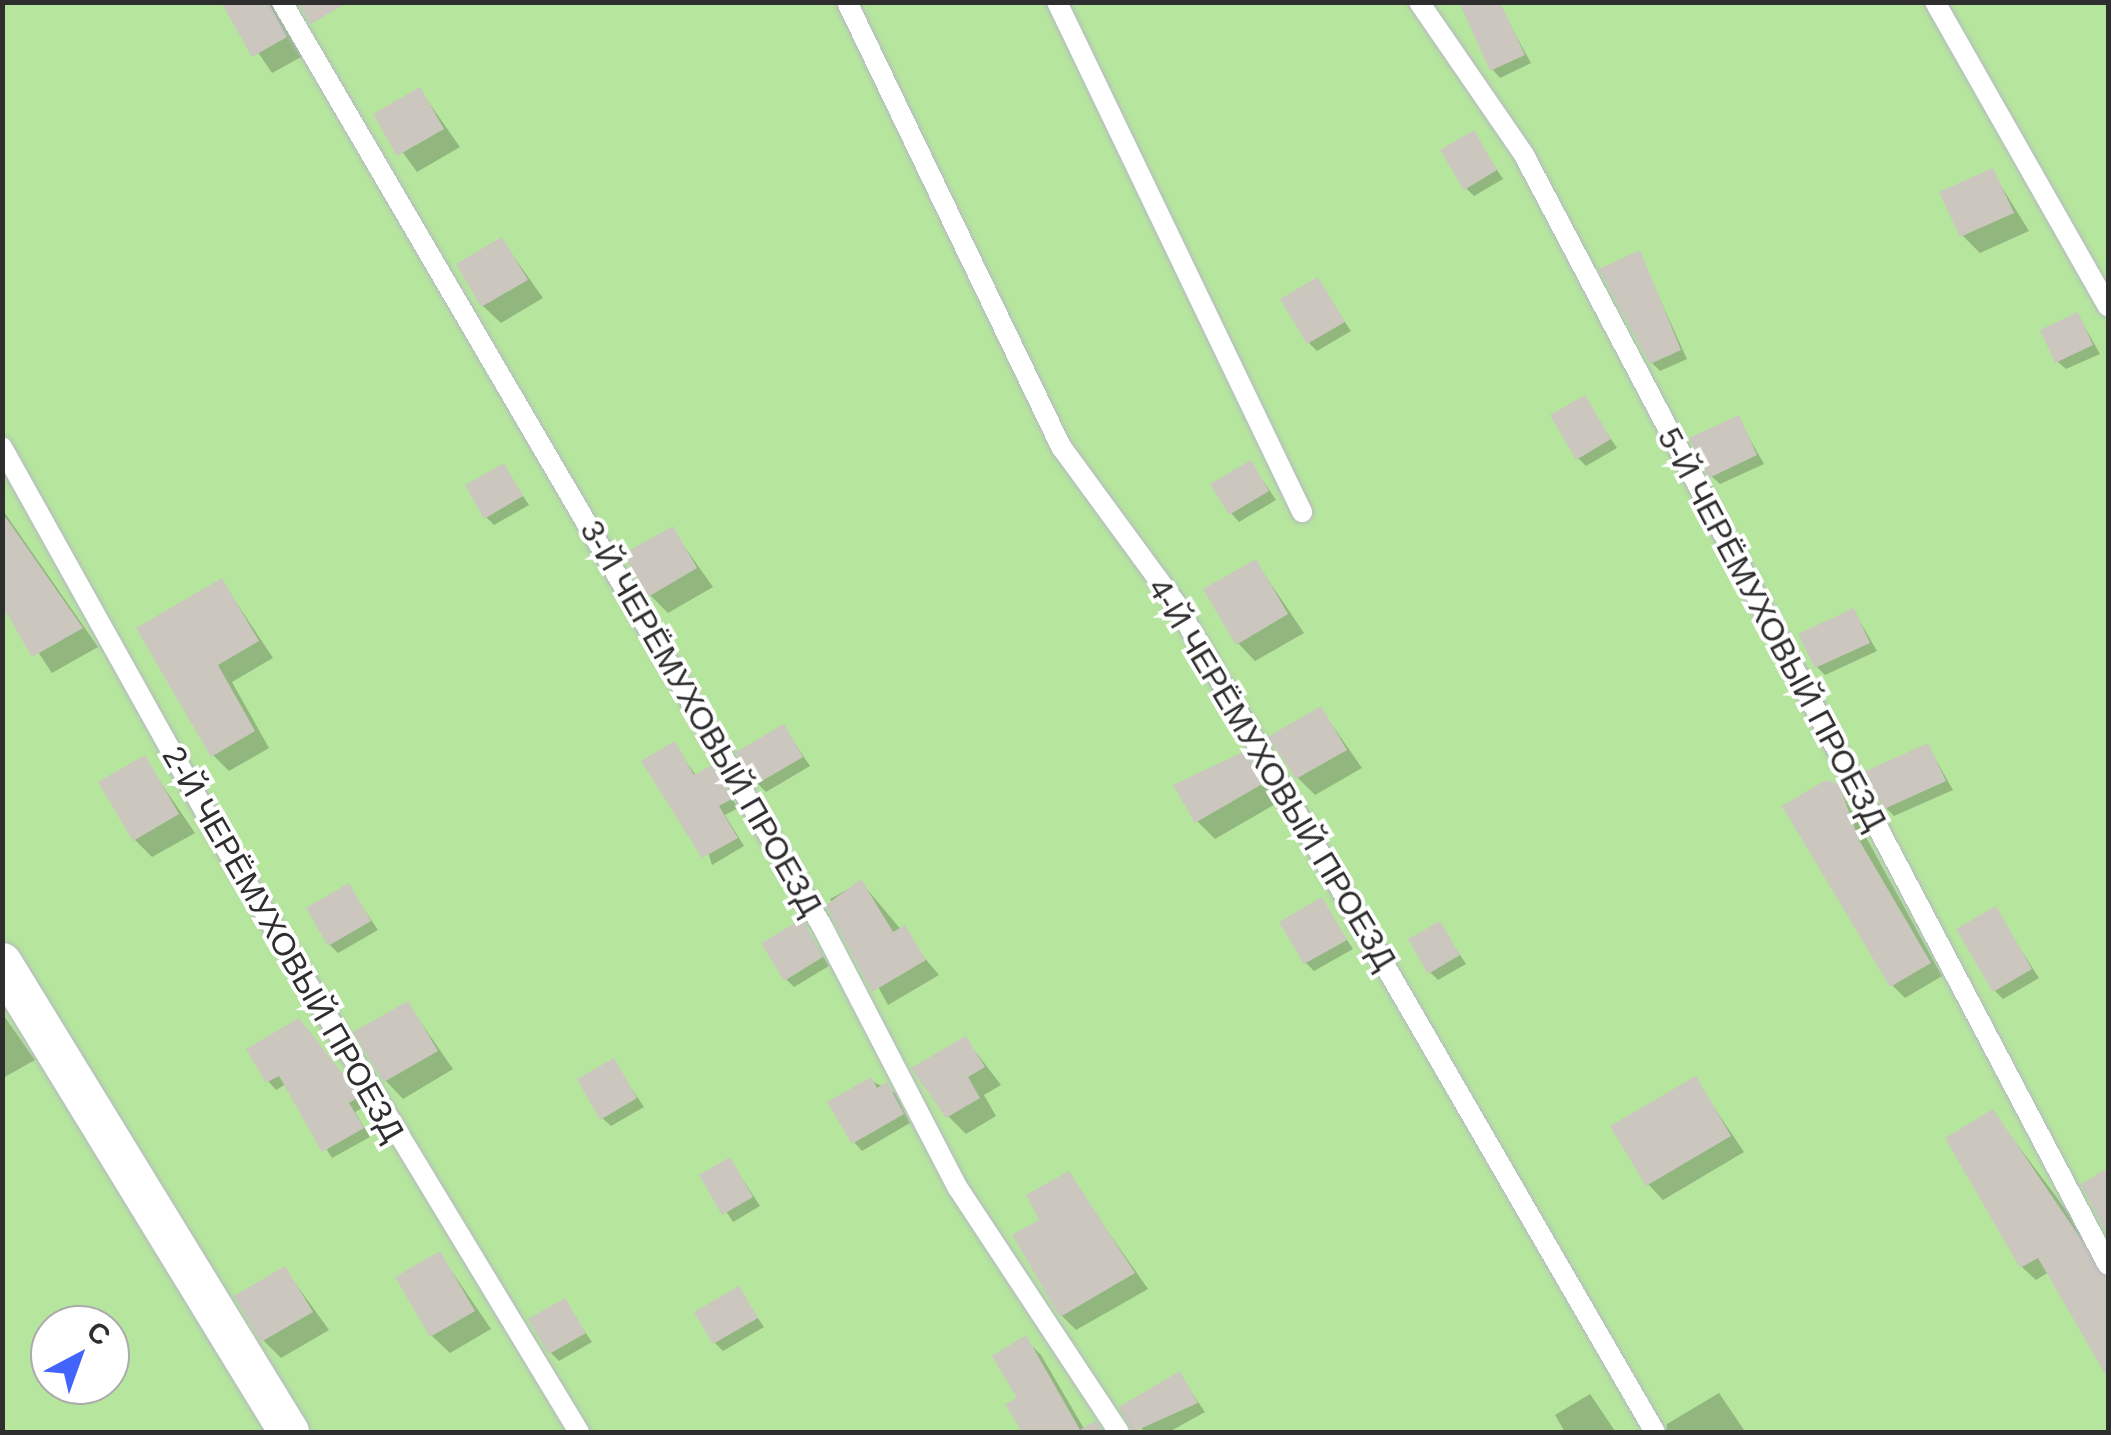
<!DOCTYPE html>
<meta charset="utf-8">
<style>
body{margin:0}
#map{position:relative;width:2111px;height:1435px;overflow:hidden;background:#efe9e1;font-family:Arial,sans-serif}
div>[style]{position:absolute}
.green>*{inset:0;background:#b6e59e}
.shadow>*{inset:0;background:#0003}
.building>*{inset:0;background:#cbc7bf}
.roads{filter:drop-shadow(0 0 2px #b4b7c1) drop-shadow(0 0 2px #b4b7c1)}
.lane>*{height:20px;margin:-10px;padding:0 10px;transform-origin:10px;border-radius:10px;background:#fff}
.street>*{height:40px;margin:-20px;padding:0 20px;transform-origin:20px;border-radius:20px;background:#fff}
span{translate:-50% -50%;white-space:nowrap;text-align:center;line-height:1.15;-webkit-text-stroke:8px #fff;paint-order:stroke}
.street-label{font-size:32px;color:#2e2e2e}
.frame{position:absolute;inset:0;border:5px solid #2e2e2e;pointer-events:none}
.north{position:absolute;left:30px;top:1305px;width:100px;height:100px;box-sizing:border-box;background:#fff;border:2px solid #ababab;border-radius:50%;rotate:41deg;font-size:28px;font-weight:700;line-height:40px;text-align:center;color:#2e2e2e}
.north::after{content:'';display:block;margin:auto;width:35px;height:45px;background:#4264fb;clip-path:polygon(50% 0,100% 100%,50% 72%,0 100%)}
</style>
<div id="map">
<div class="green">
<div style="clip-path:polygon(evenodd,3px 3px,2108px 3px,2108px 1432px,3px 1432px,3px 3px,50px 1325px,110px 1325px,110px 1385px,50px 1385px,50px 1325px)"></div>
</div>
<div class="shadow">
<div style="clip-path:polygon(224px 2px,272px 2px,303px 56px,272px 73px)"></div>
<div style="clip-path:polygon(1503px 12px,1531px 63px,1500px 78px,1492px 69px)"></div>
<div style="clip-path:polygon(420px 90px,460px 147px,417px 172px,376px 115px)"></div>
<div style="clip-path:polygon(1473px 133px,1503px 179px,1474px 196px,1466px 188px)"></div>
<div style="clip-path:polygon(1992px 171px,2029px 231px,1980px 253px,1963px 236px)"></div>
<div style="clip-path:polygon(502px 240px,543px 298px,501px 323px,483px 306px)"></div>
<div style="clip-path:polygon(1639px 253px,1687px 359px,1660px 371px,1652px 363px)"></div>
<div style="clip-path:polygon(1317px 280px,1351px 331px,1317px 351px,1309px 343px)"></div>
<div style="clip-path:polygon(2078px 315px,2100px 354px,2066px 369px,2057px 361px)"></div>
<div style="clip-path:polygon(1584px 398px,1617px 448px,1586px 466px,1578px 458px)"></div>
<div style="clip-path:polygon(1738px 418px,1764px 464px,1720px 484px,1711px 476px)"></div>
<div style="clip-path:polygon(1251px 463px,1276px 500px,1239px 522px,1231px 513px)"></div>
<div style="clip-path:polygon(503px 466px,529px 505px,494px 525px,486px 517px)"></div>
<div style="clip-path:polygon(2px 509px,98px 647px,52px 673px,2px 598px)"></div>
<div style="clip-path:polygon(672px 529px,713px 587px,668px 613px,650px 595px)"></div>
<div style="clip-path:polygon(1256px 562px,1304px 633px,1255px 661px,1238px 643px)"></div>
<div style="clip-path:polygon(222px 581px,273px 658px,232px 682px,269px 748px,229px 771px,213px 755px)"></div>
<div style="clip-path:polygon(1854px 611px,1877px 651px,1825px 675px,1817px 667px)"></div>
<div style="clip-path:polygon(1321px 709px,1362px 768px,1315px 795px,1298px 778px)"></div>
<div style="clip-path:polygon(784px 727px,810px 766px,766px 792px,757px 783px)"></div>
<div style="clip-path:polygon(674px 744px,697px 777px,712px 768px,738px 808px,725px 815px,744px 846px,712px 865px)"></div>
<div style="clip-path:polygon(1928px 746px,1953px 790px,1894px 816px,1886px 808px)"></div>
<div style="clip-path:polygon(1244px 754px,1279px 802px,1215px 839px,1197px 821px)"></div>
<div style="clip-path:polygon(144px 758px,195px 833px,152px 857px,135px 840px)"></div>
<div style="clip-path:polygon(1838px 786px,1942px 976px,1905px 998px,1892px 985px)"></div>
<div style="clip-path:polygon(861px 882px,939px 975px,888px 1005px,830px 899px)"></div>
<div style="clip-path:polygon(348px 886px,378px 930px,338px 953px,330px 945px)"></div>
<div style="clip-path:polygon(1321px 900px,1353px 949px,1314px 971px,1306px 963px)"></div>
<div style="clip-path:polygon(1995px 909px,2039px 978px,2003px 999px,1995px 991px)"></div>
<div style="clip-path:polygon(802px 922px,829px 966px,794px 987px,786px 979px)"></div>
<div style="clip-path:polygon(1440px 924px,1466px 964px,1438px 980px,1430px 972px)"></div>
<div style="clip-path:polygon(408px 1004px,453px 1069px,403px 1099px,386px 1081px)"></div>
<div style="clip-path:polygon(2px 1013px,35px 1060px,3px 1078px,2px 1077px)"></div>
<div style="clip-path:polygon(307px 1030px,366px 1106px,355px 1112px,370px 1137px,332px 1158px,286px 1084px,276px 1090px,268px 1081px)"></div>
<div style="clip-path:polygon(966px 1039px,1001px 1085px,984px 1095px,996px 1116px,966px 1134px,948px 1116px)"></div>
<div style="clip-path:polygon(613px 1061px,644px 1107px,611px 1126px,602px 1118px)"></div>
<div style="clip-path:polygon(1695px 1079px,1744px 1152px,1663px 1200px,1648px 1184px)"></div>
<div style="clip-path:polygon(870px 1080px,895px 1093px,910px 1123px,862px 1151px,854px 1142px)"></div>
<div style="clip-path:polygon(1993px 1112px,2069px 1214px,2108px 1290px,2108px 1367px,2049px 1272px,2036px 1280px,2022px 1267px)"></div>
<div style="clip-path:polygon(730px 1160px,760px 1206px,733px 1222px,703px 1176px)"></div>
<div style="clip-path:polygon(1068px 1174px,1148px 1289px,1076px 1330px,1062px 1316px,1043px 1220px)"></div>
<div style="clip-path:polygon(440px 1254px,491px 1329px,450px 1353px,432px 1336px)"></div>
<div style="clip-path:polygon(285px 1269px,329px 1330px,281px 1358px,263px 1340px)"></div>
<div style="clip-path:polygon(738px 1289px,764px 1327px,723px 1351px,715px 1343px)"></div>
<div style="clip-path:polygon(564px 1301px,592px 1342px,559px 1361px,551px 1353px)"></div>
<div style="clip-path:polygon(1025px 1339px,1041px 1355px,1086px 1432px,1025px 1432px,1009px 1405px,1020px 1399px)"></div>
<div style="clip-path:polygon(1179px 1374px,1205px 1412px,1169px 1432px,1144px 1432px,1128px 1405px)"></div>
<div style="clip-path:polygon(1719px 1393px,1744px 1430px,1666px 1432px,1667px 1424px)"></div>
<div style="clip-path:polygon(1590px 1394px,1615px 1431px,1565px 1432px,1555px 1415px)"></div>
</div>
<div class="building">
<div style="clip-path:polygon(221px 2px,268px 2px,287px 37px,252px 57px)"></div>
<div style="clip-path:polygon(298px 2px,348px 2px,311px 24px)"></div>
<div style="clip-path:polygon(1459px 2px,1500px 2px,1525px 55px,1490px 71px)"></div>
<div style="clip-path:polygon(420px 87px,444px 129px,397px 156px,373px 114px)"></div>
<div style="clip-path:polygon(1474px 130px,1497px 170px,1464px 190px,1440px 150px)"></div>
<div style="clip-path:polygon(1993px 168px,2014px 213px,1960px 237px,1939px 192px)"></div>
<div style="clip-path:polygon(502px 237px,528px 280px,481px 307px,456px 264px)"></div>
<div style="clip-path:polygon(1640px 250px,1681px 350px,1650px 364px,1599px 269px)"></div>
<div style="clip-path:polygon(1318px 277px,1345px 322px,1307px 344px,1280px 299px)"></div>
<div style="clip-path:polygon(2078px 312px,2093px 345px,2055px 363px,2040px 330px)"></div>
<div style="clip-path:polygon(1585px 395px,1611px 439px,1576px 460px,1550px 415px)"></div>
<div style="clip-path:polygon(1739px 415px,1757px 455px,1709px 478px,1689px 438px)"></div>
<div style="clip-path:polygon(1251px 460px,1269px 491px,1229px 515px,1210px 484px)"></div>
<div style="clip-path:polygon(504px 463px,523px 496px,484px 519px,465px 485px)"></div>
<div style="clip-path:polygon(2px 512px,83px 628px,32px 657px,2px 605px)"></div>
<div style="clip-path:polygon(673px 526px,697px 568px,648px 597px,623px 554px)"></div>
<div style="clip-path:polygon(1256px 559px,1288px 614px,1236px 645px,1203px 589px)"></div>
<div style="clip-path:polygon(222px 578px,259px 641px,218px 665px,255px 731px,211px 757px,136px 628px)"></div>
<div style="clip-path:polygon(1854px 608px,1870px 643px,1815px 668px,1798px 634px)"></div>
<div style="clip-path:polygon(1321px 706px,1347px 750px,1296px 779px,1268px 737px)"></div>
<div style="clip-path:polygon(784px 724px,803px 757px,755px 785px,736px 752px)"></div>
<div style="clip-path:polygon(675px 741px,694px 775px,712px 765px,732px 799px,719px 806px,738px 838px,702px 858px,641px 761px)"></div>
<div style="clip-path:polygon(1928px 743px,1946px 781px,1884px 809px,1864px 772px)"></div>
<div style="clip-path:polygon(1245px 751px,1264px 783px,1195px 823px,1173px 785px)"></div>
<div style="clip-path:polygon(145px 755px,179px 814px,133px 841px,98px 782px)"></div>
<div style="clip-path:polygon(1826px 780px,1839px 784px,1859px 840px,1931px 963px,1890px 987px,1782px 806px)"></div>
<div style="clip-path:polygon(861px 879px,893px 932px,905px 925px,926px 960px,872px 992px,826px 905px)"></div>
<div style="clip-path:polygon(349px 883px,371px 921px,328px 946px,306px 908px)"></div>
<div style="clip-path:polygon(1322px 897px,1347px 940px,1304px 964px,1279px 922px)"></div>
<div style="clip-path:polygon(1996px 906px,2032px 969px,1993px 992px,1956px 929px)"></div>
<div style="clip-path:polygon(802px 919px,823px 957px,784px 981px,761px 943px)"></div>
<div style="clip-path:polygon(1440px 921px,1460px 955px,1428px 974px,1408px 939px)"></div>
<div style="clip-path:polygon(408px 1001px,438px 1051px,384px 1082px,353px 1032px)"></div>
<div style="clip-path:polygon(299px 1018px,360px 1096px,349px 1103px,364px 1128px,322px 1152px,279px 1076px,266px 1083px,246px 1049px)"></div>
<div style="clip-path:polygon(966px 1036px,985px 1067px,968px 1077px,980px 1098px,946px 1118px,911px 1068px)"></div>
<div style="clip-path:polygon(614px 1058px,637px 1098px,600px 1120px,577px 1079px)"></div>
<div style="clip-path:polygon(1696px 1076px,1731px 1136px,1646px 1186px,1610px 1126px)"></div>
<div style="clip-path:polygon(871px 1077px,877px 1088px,887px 1082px,904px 1114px,852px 1144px,827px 1102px)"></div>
<div style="clip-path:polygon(1993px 1109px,2108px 1279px,2108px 1379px,2038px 1258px,2020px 1268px,1945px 1138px)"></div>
<div style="clip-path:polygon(730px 1157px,753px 1197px,722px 1215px,699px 1175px)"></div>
<div style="clip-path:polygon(2108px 1168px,2108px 1236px,2081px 1184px)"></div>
<div style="clip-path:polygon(1069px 1171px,1135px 1273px,1060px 1317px,1012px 1235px,1039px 1220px,1026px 1195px)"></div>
<div style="clip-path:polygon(440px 1251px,475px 1311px,430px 1337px,395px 1277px)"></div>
<div style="clip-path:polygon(285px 1266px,313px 1312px,261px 1342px,234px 1296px)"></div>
<div style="clip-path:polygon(739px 1286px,758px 1318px,713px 1344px,694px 1312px)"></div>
<div style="clip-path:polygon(565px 1298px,586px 1333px,549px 1354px,528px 1319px)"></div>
<div style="clip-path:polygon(1026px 1335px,1080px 1430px,1095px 1421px,1103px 1432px,1022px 1432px,1005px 1404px,1017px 1398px,992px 1356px)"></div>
<div style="clip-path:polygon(1180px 1371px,1198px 1403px,1133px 1432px,1119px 1407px)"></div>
</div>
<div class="roads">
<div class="lane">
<div style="left:282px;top:2px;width:1070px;rotate:59.7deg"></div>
<div style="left:822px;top:926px;width:295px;rotate:62.6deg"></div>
<div style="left:958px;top:1188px;width:292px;rotate:56.6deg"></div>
<div style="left:847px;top:2px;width:495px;rotate:64.3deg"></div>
<div style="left:1062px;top:448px;width:190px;rotate:53.8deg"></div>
<div style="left:1174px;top:601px;width:960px;rotate:59.94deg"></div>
<div style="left:1057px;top:2px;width:566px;rotate:64.34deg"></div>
<div style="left:1419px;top:2px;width:186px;rotate:55.5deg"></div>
<div style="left:1524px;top:155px;width:1254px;rotate:62.25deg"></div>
<div style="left:1935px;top:2px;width:350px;rotate:60.4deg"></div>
<div style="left:2px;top:447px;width:440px;rotate:60.9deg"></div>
<div style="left:216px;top:832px;width:701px;rotate:58.83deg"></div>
</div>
<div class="street">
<div style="left:2px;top:963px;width:550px;rotate:58.54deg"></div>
</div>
</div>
<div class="street-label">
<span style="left:1772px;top:629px;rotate:62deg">5-Й ЧЕРЁМУХОВЫЙ ПРОЕЗД</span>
<span style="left:701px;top:718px;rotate:60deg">3-Й ЧЕРЁМУХОВЫЙ ПРОЕЗД</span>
<span style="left:1272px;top:774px;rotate:59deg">4-Й ЧЕРЁМУХОВЫЙ ПРОЕЗД</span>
<span style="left:283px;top:944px;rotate:60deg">2-Й ЧЕРЁМУХОВЫЙ ПРОЕЗД</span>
</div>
<div class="frame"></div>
<div class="north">С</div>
</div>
